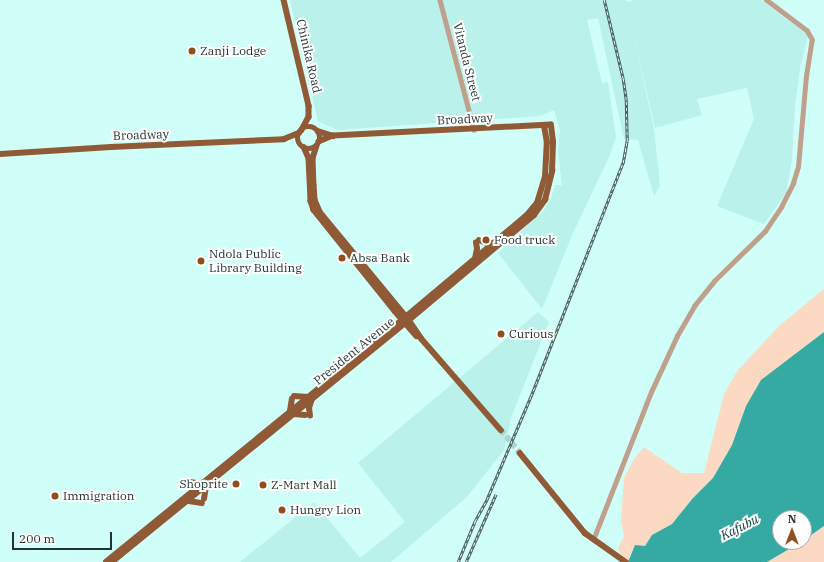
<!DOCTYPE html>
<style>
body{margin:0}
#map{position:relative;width:824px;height:562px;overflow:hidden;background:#d0fef9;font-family:"IBM Plex Serif",serif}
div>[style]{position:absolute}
.built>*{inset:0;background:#bbf1eb}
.green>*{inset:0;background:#fcd9c3}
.water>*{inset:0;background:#35aaa2}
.major-tunnel>*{height:5.5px;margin-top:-2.75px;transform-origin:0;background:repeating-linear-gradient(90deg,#add6d1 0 5.5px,transparent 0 8.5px)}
.minor>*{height:4.5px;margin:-2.25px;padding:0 2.25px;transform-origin:2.25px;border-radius:2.25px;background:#bfa08d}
.major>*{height:5.5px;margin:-2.75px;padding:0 2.75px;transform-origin:2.75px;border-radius:2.75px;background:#8f5a35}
.major>.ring{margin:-2.75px;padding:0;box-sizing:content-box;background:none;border:5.5px solid #8f5a35;border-radius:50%}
.rail>*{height:2.5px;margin-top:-1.25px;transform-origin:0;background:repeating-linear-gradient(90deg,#fff 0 3px,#465d5b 0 6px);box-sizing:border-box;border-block:1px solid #465d5b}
.dots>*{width:11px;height:11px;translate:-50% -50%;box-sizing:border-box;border:2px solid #fff;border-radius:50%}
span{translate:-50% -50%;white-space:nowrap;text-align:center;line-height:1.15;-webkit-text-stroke:4px #fff;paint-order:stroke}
.poi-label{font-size:12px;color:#233533}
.left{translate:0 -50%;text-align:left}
.right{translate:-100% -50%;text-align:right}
.street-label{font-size:12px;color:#233533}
.water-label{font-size:13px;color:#10433f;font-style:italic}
.north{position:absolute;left:772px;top:510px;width:40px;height:40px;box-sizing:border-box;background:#fff;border:1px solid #a7aead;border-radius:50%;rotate:0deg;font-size:11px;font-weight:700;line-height:16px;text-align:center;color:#233533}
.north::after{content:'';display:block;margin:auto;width:14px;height:18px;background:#904e1c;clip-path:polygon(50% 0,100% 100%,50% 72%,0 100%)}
.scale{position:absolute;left:12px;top:532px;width:100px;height:18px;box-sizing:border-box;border:2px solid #233533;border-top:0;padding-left:5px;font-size:12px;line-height:14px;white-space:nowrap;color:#233533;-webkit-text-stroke:3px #fff;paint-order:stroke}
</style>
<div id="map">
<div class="built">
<div style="clip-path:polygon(290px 0,626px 0,654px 129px,660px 186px,654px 196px,638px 140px,624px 139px,598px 18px,587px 20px,602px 83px,608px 82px,616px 137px,610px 155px,573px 233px,542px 309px,498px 253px,544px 210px,551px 198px,555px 185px,562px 185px,558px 152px,560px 130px,554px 110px,540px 116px,338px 130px,326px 125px,318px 121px)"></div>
<div style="clip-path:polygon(635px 0,761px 0,808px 35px,800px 69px,795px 106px,792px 161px,786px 193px,764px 224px,717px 206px,754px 119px,747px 88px,697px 99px,702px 115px,655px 128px,626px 2px)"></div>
<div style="clip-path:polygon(538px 312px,549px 322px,511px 418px,504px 450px,467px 497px,391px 562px,240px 562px,314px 502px,360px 558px,405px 522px,358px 463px)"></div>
</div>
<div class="green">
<div style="clip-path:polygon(824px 289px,824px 332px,799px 351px,746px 406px,732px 445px,713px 478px,693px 498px,672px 524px,652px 535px,645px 546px,632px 550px,628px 562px,621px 562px,623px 558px,618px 548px,624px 536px,621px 522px,624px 478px,634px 459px,644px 447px,682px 473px,704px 473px,724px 394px,738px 370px,780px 325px)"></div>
<div style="clip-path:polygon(824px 526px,824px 562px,767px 562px,801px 542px,804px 542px,804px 540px)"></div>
</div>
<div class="water">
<div style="clip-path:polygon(824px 332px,824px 526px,804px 540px,804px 518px,780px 518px,780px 542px,801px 542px,767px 562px,628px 562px,635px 545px,645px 546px,652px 535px,672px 524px,693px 498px,713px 478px,732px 445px,746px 406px,761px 380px)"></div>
</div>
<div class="major-tunnel">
<div style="left:501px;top:430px;width:30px;rotate:50deg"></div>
</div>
<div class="minor">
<div style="left:440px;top:0;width:134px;rotate:75.3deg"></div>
<div style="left:593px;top:540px;width:159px;rotate:-68.6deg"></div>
<div style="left:651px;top:392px;width:62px;rotate:-65.1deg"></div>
<div style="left:677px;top:336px;width:34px;rotate:-60deg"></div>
<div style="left:694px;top:306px;width:32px;rotate:-51deg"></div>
<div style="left:714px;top:281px;width:71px;rotate:-44.4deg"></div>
<div style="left:765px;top:231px;width:29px;rotate:-56deg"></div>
<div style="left:781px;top:207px;width:27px;rotate:-63deg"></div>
<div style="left:793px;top:183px;width:17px;rotate:-73deg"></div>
<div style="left:798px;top:167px;width:91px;rotate:-85deg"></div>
<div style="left:806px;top:76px;width:36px;rotate:-81deg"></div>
<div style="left:812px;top:40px;width:10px;rotate:-119deg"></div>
<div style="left:807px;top:31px;width:51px;rotate:-142.9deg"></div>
</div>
<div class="major">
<div style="left:284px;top:0;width:109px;rotate:76.7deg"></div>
<div style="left:309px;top:106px;width:11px;rotate:90deg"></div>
<div style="left:309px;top:117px;width:15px;rotate:118deg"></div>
<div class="ring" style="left:298px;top:127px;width:16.5px;height:16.5px"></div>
<div style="left:318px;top:131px;width:16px;rotate:18deg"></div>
<div style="left:317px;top:146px;width:13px;rotate:108deg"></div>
<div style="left:313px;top:158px;width:27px;rotate:88deg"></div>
<div style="left:314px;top:185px;width:15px;rotate:86deg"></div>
<div style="left:315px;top:200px;width:13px;rotate:67deg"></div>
<div style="left:320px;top:212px;width:140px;rotate:50.5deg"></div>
<div style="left:409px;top:320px;width:22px;rotate:56deg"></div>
<div style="left:421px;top:338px;width:122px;rotate:49deg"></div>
<div style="left:304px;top:147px;width:12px;rotate:66deg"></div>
<div style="left:309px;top:158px;width:43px;rotate:87.3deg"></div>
<div style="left:311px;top:201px;width:9px;rotate:72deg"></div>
<div style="left:314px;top:210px;width:129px;rotate:51.3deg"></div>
<div style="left:395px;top:311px;width:33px;rotate:49deg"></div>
<div style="left:0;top:154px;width:111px;rotate:-3.6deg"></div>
<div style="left:111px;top:147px;width:173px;rotate:-2.6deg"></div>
<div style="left:284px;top:139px;width:16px;rotate:-22deg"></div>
<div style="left:479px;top:240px;width:9px;rotate:21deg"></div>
<div style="left:487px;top:243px;width:7px"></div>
<div style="left:475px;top:259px;width:10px;rotate:-79deg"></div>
<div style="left:477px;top:249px;width:6px;rotate:-99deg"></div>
<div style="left:294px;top:396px;width:14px;rotate:4deg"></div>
<div style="left:290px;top:411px;width:12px;rotate:-81deg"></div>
<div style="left:294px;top:414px;width:11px;rotate:5deg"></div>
<div style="left:310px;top:416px;width:8px;rotate:-97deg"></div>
<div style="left:309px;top:408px;width:9px;rotate:-72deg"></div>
<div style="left:520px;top:453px;width:103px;rotate:50.9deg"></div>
<div style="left:585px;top:533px;width:50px;rotate:35.3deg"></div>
<div style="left:190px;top:482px;width:12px;rotate:9deg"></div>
<div style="left:204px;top:499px;width:13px;rotate:-81deg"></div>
<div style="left:189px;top:501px;width:13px;rotate:9deg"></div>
<div style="left:106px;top:562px;width:359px;rotate:-39.2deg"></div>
<div style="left:384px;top:335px;width:187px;rotate:-40deg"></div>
<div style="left:527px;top:215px;width:16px;rotate:-50deg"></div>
<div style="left:537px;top:203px;width:27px;rotate:-73deg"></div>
<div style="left:545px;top:177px;width:34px;rotate:-87deg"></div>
<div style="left:547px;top:143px;width:17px;rotate:-100deg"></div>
<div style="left:112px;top:562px;width:383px;rotate:-39.2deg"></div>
<div style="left:409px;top:320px;width:163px;rotate:-40deg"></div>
<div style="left:534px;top:215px;width:19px;rotate:-54deg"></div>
<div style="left:545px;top:200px;width:30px;rotate:-76deg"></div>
<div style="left:552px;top:171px;width:29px;rotate:-88deg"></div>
<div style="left:553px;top:142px;width:17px;rotate:-97deg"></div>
<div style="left:551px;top:125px;width:218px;rotate:177.1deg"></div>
<div style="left:333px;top:136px;width:15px;rotate:157deg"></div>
</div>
<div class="rail">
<div style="left:458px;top:562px;width:44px;rotate:-67.5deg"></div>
<div style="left:475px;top:521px;width:25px;rotate:-61deg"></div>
<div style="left:487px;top:499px;width:112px;rotate:-66.9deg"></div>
<div style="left:531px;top:396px;width:251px;rotate:-68.5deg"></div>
<div style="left:623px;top:163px;width:22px;rotate:-80deg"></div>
<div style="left:627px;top:141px;width:41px;rotate:-91.4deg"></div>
<div style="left:626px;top:100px;width:21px;rotate:-98deg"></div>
<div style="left:623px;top:79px;width:81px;rotate:-103.5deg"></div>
<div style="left:466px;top:562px;width:74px;rotate:-66.2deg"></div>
</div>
<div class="dots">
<div style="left:192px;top:51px;background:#904e1c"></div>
<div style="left:486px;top:240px;background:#904e1c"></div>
<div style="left:342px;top:258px;background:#904e1c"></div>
<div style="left:201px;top:261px;background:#904e1c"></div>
<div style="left:501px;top:334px;background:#904e1c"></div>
<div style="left:236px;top:484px;background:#904e1c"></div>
<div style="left:263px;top:485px;background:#904e1c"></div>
<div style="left:55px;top:496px;background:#904e1c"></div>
<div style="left:282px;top:510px;background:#904e1c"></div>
</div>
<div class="poi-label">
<span class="left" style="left:200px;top:51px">Zanji Lodge</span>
<span class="left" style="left:494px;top:240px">Food truck</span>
<span class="left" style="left:209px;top:261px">Ndola Public<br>Library Building</span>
<span class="left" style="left:350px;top:258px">Absa Bank</span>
<span class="left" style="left:509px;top:334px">Curious</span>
<span class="right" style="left:228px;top:484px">Shoprite</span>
<span class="left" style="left:271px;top:485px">Z-Mart Mall</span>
<span class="left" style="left:63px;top:496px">Immigration</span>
<span class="left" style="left:290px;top:510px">Hungry Lion</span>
</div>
<div class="street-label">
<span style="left:309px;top:56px;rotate:77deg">Chinika Road</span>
<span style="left:467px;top:62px;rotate:76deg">Vitanda Street</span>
<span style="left:465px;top:119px;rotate:-3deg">Broadway</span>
<span style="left:141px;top:135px;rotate:-2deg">Broadway</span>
<span style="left:354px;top:351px;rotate:-39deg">President Avenue</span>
</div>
<div class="water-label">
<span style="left:740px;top:528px;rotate:-27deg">Kafubu</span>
</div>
<div class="north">N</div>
<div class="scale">200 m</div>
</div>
